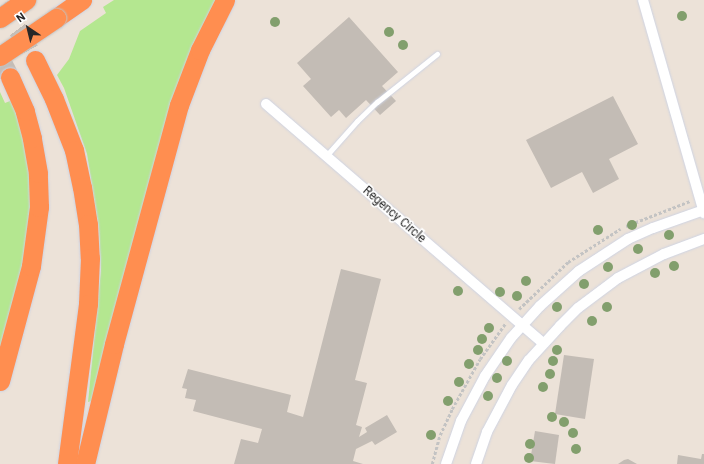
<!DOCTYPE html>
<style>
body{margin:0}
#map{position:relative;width:704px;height:464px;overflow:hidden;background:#ece2d8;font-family:Roboto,sans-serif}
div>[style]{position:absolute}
.green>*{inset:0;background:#b4e790}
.building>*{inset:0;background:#c3bcb5}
.highway-tunnel>*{height:19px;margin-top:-9.5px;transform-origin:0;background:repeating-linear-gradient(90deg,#c5bdb5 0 19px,transparent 0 29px)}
.path>*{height:2.5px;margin-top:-1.25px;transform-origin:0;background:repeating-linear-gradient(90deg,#c3c3c3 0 3px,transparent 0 5px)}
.roads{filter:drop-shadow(0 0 1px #ced3e2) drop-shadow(0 0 1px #ced3e2)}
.lane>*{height:5px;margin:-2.5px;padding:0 2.5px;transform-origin:2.5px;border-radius:2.5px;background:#fff}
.street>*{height:10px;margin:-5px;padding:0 5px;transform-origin:5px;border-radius:5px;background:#fff}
.highway>*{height:19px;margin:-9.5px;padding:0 9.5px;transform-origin:9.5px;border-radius:9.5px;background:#ff8e50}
.bridges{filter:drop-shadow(0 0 1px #c3c3c3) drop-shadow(0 0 1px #c3c3c3)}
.highway-bridge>*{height:19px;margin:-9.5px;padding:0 9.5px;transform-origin:9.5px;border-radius:9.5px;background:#ff8e50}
.trees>*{width:10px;height:10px;margin:-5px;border-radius:50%;background:#829f6d}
span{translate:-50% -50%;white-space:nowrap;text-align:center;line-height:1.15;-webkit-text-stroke:3.5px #fff;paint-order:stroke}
.street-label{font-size:12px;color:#282828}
.north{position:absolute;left:8px;top:8px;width:40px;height:40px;-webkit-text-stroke:3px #fff;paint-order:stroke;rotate:325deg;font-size:11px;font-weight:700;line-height:16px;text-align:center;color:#282828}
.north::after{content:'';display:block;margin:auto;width:14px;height:18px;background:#282828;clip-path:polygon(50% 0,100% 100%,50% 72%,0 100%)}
</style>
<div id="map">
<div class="green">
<div style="clip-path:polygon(114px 0,216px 0,92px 401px,88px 402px,101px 270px,99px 229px,87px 154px,64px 88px,57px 75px,69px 59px,80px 31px,106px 13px,103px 7px)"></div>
<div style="clip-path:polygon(0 92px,5px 103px,15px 99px,32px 159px,32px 237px,0 355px)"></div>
</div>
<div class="building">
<div style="clip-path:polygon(349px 17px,398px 72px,382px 86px,396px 101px,380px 115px,366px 100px,346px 118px,339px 110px,331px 117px,303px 86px,311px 79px,297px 63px)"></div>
<div style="clip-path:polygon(613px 96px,638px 144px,609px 159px,619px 179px,593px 193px,582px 172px,551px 188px,526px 140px)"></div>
<div style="clip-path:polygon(341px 269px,381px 279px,355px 380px,367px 383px,356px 425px,362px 427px,359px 437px,367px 432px,365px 428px,387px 415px,397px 432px,375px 445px,372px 441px,356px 449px,353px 461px,363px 464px,234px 464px,241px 439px,258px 443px,262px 429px,193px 411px,196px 400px,185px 398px,187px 389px,182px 388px,188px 369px,291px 395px,287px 412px,303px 417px)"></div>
<div style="clip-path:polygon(564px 355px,594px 359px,585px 419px,555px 414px)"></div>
<div style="clip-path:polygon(535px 431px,559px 435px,555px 464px,530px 461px)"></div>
<div style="clip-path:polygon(702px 454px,704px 454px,704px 464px,677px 464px,678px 455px,701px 459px)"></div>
<div style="clip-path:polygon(628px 459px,637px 464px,618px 464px,624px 460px)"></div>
</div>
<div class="highway-tunnel">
<div style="left:0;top:6px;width:34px;rotate:53deg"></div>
<div style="left:20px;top:33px;width:31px;rotate:61deg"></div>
<div style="left:0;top:57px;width:22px;rotate:63deg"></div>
</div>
<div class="path">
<div style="left:626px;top:226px;width:69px;rotate:-21.3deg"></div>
<div style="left:519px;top:309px;width:68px;rotate:-43.8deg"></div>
<div style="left:568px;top:262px;width:62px;rotate:-32.4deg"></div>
<div style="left:432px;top:464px;width:30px;rotate:-75deg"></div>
<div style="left:440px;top:435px;width:29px;rotate:-65deg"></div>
<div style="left:452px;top:409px;width:57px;rotate:-60.8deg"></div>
<div style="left:480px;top:359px;width:43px;rotate:-54.5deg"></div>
</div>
<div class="roads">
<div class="lane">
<div style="left:326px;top:156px;width:47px;rotate:-48.5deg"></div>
<div style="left:357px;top:121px;width:28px;rotate:-44deg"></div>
<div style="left:377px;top:102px;width:77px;rotate:-38.7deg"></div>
</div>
<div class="street">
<div style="left:643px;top:0;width:222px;rotate:74deg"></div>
<div style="left:266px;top:104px;width:366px;rotate:40.8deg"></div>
<div style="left:446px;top:464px;width:46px;rotate:-70.8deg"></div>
<div style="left:461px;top:421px;width:51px;rotate:-61.9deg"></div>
<div style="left:485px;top:376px;width:46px;rotate:-55.6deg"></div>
<div style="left:511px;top:338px;width:43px;rotate:-47.8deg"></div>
<div style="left:540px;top:306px;width:52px;rotate:-41.9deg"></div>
<div style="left:579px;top:271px;width:59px;rotate:-33.1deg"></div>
<div style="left:628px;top:239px;width:27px;rotate:-24deg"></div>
<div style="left:653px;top:228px;width:54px;rotate:-19.4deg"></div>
<div style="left:476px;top:464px;width:34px;rotate:-71deg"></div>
<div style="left:487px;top:432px;width:53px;rotate:-62deg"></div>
<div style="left:512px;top:385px;width:30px;rotate:-56deg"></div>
<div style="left:529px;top:360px;width:46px;rotate:-47.6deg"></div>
<div style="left:560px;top:326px;width:25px;rotate:-45deg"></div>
<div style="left:578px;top:308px;width:50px;rotate:-36.9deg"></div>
<div style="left:618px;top:278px;width:52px;rotate:-27.6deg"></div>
<div style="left:664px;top:254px;width:43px;rotate:-20.6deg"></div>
</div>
<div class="highway">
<div style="left:56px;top:18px;width:32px;rotate:-35deg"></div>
<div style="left:35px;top:60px;width:43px;rotate:64deg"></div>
<div style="left:54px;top:99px;width:55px;rotate:68.6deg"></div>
<div style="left:74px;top:150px;width:38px;rotate:78deg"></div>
<div style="left:82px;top:187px;width:37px;rotate:81deg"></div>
<div style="left:88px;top:224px;width:34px;rotate:87deg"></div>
<div style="left:90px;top:258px;width:46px;rotate:92.5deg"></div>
<div style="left:88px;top:304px;width:161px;rotate:97.5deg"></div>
<div style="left:0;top:381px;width:119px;rotate:-74.9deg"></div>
<div style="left:31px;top:266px;width:60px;rotate:-82.3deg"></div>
<div style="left:39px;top:207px;width:34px;rotate:-92deg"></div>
<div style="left:38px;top:173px;width:36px;rotate:-100deg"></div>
<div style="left:32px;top:138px;width:28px;rotate:-105deg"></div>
<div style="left:25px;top:111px;width:37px;rotate:-114deg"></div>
<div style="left:85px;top:464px;width:123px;rotate:-76.4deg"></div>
<div style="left:114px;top:344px;width:248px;rotate:-74.8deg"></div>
<div style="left:179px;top:105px;width:59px;rotate:-69.1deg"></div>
<div style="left:200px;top:50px;width:56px;rotate:-63.4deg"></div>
</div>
</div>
<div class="bridges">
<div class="highway-bridge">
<div style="left:0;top:18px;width:32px;rotate:-35deg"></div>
<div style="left:0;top:56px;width:68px;rotate:-34.2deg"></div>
</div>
</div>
<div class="trees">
<div style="left:682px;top:16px"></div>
<div style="left:275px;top:22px"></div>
<div style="left:389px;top:32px"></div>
<div style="left:403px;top:45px"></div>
<div style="left:632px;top:225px"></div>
<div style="left:598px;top:230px"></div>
<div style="left:669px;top:235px"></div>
<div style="left:638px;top:249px"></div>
<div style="left:674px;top:266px"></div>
<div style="left:608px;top:267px"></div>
<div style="left:655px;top:273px"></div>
<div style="left:526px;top:281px"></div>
<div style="left:584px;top:284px"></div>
<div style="left:458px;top:291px"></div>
<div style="left:500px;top:292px"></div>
<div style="left:517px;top:296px"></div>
<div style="left:557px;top:307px"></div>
<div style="left:607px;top:307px"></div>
<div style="left:592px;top:321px"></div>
<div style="left:489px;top:328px"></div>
<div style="left:482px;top:339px"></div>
<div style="left:478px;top:350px"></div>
<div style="left:557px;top:350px"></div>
<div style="left:507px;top:361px"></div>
<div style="left:553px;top:361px"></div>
<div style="left:469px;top:364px"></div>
<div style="left:550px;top:374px"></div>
<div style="left:497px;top:378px"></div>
<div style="left:459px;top:382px"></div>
<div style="left:543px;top:387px"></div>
<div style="left:488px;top:396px"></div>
<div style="left:448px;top:401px"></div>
<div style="left:552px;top:417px"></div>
<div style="left:564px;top:422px"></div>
<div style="left:573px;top:433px"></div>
<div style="left:431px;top:435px"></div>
<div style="left:530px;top:444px"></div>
<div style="left:576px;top:449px"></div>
<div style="left:529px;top:458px"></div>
</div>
<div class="street-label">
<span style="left:394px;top:215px;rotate:41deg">Regency Circle</span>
</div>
<div class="north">N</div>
</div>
